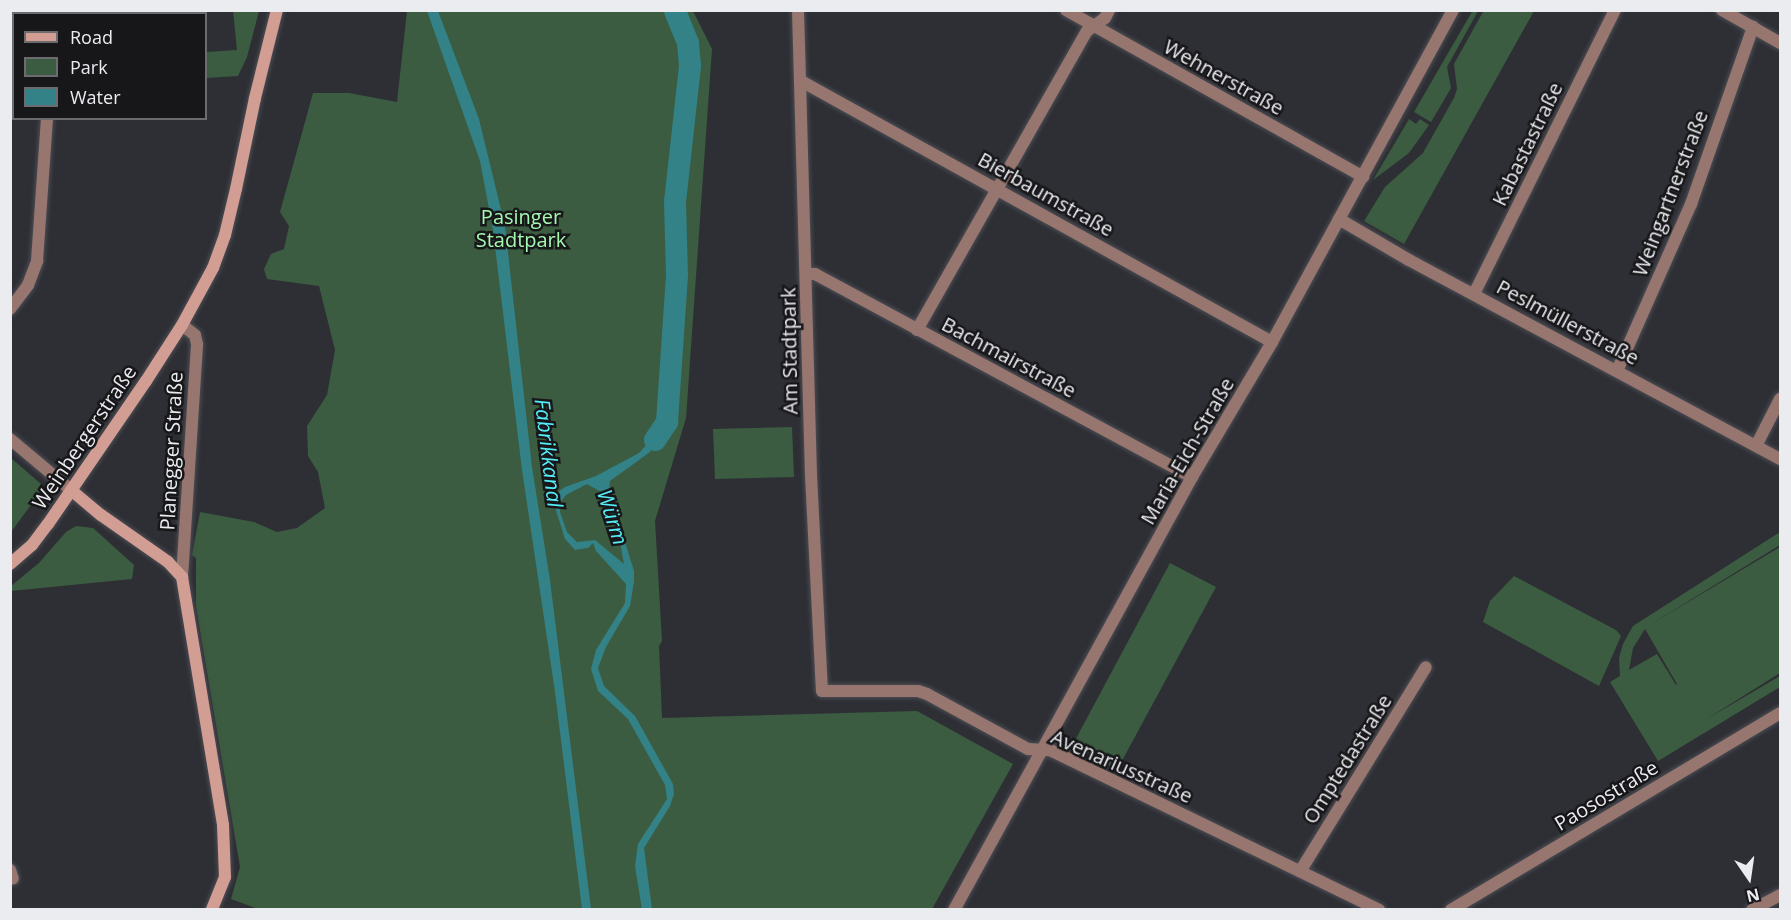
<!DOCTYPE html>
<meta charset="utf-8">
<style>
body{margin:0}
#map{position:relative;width:1791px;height:920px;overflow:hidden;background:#2e2f35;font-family:"Open Sans",sans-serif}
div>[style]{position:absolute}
.green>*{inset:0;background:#3b5c40}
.water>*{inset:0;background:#328288}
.river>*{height:22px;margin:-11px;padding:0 11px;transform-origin:11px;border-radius:11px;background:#328288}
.roads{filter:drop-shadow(0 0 2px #4c4d53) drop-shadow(0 0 2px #4c4d53)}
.minor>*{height:12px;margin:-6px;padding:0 6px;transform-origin:6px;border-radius:6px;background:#977670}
.tertiary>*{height:12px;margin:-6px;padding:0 6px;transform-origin:6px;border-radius:6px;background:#977670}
.secondary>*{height:12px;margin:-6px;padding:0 6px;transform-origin:6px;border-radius:6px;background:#d29d93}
span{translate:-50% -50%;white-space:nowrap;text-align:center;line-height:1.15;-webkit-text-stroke:5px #17171a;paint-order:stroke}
.street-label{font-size:20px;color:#ebecf0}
.park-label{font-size:20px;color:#a4f7af}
.water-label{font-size:21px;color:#55edf8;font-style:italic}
.frame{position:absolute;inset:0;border:12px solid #ebecf0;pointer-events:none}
.legend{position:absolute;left:12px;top:12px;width:195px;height:108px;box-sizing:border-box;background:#17171a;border:2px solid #6c6c70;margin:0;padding:8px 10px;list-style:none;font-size:18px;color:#ebecf0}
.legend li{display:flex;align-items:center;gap:12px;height:30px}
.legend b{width:30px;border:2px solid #6c6c70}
.north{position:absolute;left:1719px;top:848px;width:60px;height:60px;-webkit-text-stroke:4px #17171a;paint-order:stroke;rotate:167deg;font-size:16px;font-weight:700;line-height:24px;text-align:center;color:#ebecf0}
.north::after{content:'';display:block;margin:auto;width:21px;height:27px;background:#ebecf0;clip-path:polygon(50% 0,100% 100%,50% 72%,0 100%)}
</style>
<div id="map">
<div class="green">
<div style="clip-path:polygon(1473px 10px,1478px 11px,1447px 67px,1451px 88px,1431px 122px,1414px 112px)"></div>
<div style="clip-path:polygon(1484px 10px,1534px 11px,1404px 244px,1364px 221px,1385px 187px,1423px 153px,1454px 98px,1457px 89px,1454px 64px)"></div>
<div style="clip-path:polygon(233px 11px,259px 11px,247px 57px,238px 76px,206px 78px,206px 52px,237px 50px)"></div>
<div style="clip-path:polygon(407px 11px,693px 11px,712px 49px,686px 418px,655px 521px,662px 641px,659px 646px,662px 718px,917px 711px,1013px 764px,932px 909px,258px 909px,231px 899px,240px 867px,196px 606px,196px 558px,192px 555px,200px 512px,254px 522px,277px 532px,297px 528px,325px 508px,318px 472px,308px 456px,307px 426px,327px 395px,335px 350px,319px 286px,267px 279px,264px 269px,271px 254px,284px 249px,289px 226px,280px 212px,313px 93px,349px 93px,397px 102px)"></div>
<div style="clip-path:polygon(1409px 119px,1416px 124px,1420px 119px,1429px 125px,1409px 153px,1373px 180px)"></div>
<div style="clip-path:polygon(792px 427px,794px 477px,715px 479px,713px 429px)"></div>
<div style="clip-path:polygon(11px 458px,41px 484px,42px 490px,11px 532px)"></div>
<div style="clip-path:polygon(76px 526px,93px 528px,134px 565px,132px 579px,11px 591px,11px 586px,39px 563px,66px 532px)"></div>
<div style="clip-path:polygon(evenodd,1780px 532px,1780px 545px,1648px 626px,1780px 547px,1780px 673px,1705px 720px,1780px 676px,1780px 687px,1658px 761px,1610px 682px,1620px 676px,1619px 658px,1623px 644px,1633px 626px,1780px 532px,1645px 629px,1677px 684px,1676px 685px,1657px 654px,1629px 670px,1633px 648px,1645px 629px)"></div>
<div style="clip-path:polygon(1170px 563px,1216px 587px,1117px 770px,1072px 746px)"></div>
<div style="clip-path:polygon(1514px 576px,1616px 630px,1621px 636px,1599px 686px,1483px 622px,1490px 601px)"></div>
</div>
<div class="water">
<div style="clip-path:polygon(427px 11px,438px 11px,479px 119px,505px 226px,532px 467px,550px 580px,591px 909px,582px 909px,555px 692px,522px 470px,493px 230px,480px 161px)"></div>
<div style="clip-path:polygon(evenodd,664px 412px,672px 412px,669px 425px,650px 452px,610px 481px,609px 491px,634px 571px,634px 582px,630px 606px,606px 647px,598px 668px,604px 686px,635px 716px,673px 784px,674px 794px,670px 806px,644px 848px,652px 909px,642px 910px,635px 866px,638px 844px,667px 799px,665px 785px,628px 719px,598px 691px,591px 669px,596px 650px,625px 603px,626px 584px,596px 551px,593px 543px,588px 548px,575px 550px,565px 539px,554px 504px,558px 492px,565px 487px,596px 476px,639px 453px,658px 432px,664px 412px,587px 484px,603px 493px,618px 531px,624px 564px,595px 540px,577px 542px,567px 532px,560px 512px,560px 503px,566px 495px,587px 484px)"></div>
</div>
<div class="river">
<div style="left:655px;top:440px;width:22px;rotate:-56deg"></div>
<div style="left:667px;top:422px;width:147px;rotate:-86.1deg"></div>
<div style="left:677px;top:275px;width:73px;rotate:-91.6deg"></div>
<div style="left:675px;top:202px;width:137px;rotate:-83.7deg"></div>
<div style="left:690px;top:66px;width:23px;rotate:-95deg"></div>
<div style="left:688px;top:43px;width:35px;rotate:-112deg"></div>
</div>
<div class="roads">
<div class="minor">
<div style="left:798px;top:10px;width:465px;rotate:88.4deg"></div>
<div style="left:811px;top:475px;width:216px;rotate:87.1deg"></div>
<div style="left:822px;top:691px;width:96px"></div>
<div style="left:918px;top:691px;width:9px;rotate:18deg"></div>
<div style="left:927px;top:694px;width:115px;rotate:28.6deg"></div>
<div style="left:1028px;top:749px;width:22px;rotate:3deg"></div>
<div style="left:1050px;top:750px;width:366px;rotate:25.9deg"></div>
<div style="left:1066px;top:10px;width:341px;rotate:29.3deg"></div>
<div style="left:1722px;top:10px;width:67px;rotate:29.6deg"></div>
<div style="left:10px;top:77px;width:4px"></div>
<div style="left:801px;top:81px;width:538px;rotate:28.99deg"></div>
<div style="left:1339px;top:219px;width:81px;rotate:30.4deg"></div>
<div style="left:1409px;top:260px;width:421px;rotate:28.2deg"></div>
<div style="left:807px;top:274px;width:8px"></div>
<div style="left:815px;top:274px;width:428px;rotate:28.3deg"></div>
<div style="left:1474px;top:294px;width:317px;rotate:-63.6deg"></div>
<div style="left:10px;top:309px;width:30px;rotate:-53deg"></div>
<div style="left:28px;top:285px;width:26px;rotate:-69deg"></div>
<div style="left:37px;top:261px;width:143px;rotate:-86deg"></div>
<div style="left:917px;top:330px;width:344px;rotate:-60.4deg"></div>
<div style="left:1087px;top:31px;width:22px;rotate:-36deg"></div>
<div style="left:1105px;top:18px;width:9px;rotate:-63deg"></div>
<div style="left:1617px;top:371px;width:183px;rotate:-66.1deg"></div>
<div style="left:1691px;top:204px;width:188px;rotate:-70.7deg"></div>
<div style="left:1756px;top:446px;width:53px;rotate:-62.9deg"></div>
<div style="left:182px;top:577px;width:233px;rotate:-86.3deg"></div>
<div style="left:197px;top:344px;width:9px;rotate:-103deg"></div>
<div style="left:195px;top:335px;width:16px;rotate:-142deg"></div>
<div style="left:10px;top:870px;width:9px;rotate:72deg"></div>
<div style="left:1301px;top:870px;width:238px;rotate:-58.4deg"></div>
<div style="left:1451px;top:910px;width:383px;rotate:-30.9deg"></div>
<div style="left:1752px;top:910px;width:32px;rotate:-28deg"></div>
</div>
<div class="tertiary">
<div style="left:10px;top:439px;width:80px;rotate:39.9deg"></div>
<div style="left:954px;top:910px;width:494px;rotate:-61.2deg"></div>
<div style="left:1192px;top:477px;width:157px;rotate:-59.3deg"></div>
<div style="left:1272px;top:342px;width:378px;rotate:-61.4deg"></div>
</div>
<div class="secondary">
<div style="left:71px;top:490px;width:39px;rotate:40deg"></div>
<div style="left:101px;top:515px;width:82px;rotate:35deg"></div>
<div style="left:168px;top:562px;width:21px;rotate:47deg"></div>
<div style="left:182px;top:577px;width:251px;rotate:80.6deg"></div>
<div style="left:223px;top:825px;width:52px;rotate:87.8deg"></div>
<div style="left:225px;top:877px;width:35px;rotate:112deg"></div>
<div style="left:10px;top:564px;width:29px;rotate:-41deg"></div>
<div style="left:32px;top:545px;width:26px;rotate:-53deg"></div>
<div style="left:48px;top:524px;width:173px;rotate:-55.6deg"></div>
<div style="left:146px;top:381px;width:67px;rotate:-57.3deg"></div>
<div style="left:182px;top:325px;width:65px;rotate:-61.5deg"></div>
<div style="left:213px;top:268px;width:35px;rotate:-70deg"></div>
<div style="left:225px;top:235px;width:47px;rotate:-76.6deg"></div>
<div style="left:236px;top:189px;width:93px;rotate:-78.2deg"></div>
<div style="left:255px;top:98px;width:91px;rotate:-76deg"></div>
</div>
</div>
<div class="street-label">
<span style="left:1224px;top:77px;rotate:29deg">Wehnerstraße</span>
<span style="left:1527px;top:144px;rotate:-64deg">Kabastastraße</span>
<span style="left:1670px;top:193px;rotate:-69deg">Weingartnerstraße</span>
<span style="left:1046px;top:194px;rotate:29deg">Bierbaumstraße</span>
<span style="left:1568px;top:322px;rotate:28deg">Peslmüllerstraße</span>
<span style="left:789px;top:351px;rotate:-91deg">Am Stadtpark</span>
<span style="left:1009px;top:357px;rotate:28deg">Bachmairstraße</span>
<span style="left:84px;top:437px;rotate:-56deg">Weinbergerstraße</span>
<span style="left:171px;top:451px;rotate:-87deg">Planegger Straße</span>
<span style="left:1187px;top:451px;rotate:-60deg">Maria-Eich-Straße</span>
<span style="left:1347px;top:759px;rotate:-58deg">Omptedastraße</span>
<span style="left:1122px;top:766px;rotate:24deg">Avenariusstraße</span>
<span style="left:1606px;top:795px;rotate:-31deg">Paosostraße</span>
</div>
<div class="park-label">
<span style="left:521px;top:228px">Pasinger<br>Stadtpark</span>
</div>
<div class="water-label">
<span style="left:549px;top:453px;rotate:83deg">Fabrikkanal</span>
<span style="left:613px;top:517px;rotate:72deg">Würm</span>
</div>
<div class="frame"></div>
<ul class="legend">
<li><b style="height:8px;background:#d29d93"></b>Road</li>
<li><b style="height:16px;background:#3b5c40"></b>Park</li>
<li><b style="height:16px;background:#328288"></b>Water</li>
</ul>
<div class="north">N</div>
</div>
